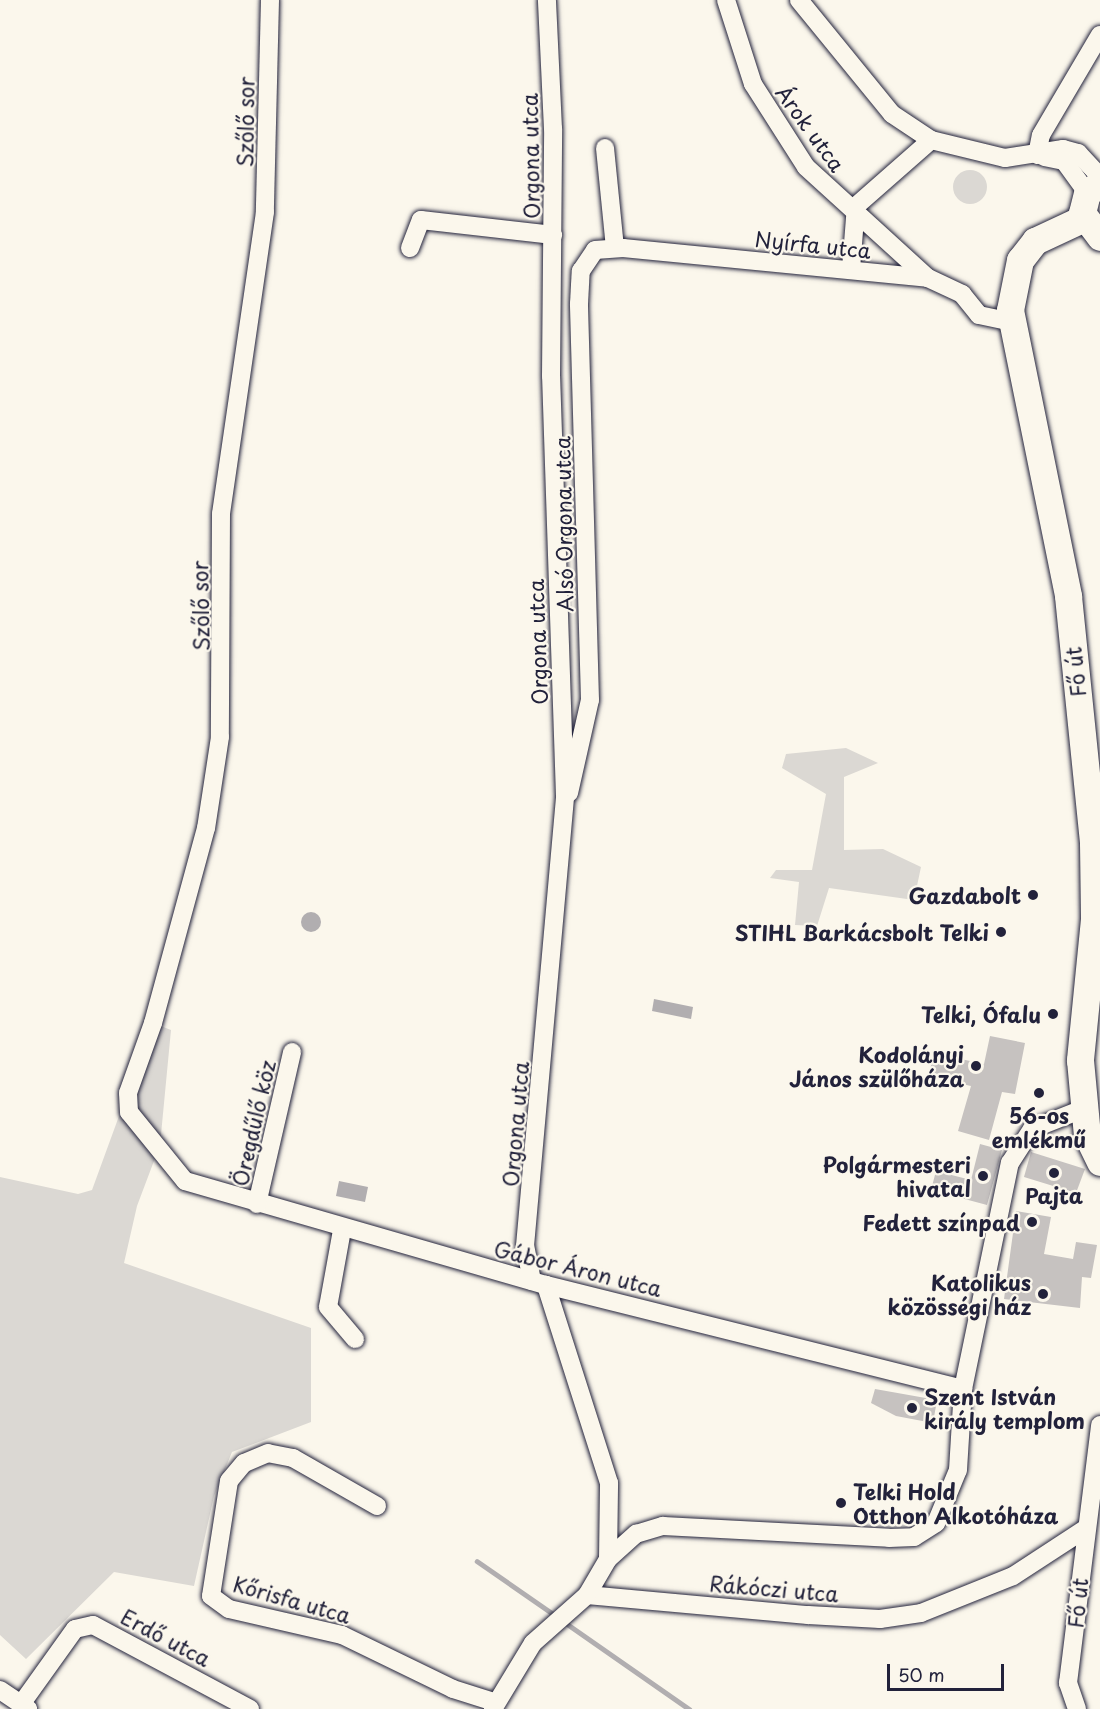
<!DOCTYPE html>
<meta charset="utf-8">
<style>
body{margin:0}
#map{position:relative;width:1100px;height:1709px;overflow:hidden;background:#fbf7ec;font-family:"Playpen Sans",sans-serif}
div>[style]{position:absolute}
.green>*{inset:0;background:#dbd8d3}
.round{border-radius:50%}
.water>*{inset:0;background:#b1aeb0}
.stream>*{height:4.5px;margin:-2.25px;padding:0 2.25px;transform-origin:2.25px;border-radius:2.25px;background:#b1aeb0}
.building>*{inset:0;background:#c6c2c0}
.roads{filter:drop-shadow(0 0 2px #22223b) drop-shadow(0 0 2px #22223b)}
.street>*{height:18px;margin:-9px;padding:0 9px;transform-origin:9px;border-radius:9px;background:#fbf7ec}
.secondary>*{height:27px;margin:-13.5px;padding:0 13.5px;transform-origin:13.5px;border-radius:13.5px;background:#fbf7ec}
.dots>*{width:16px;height:16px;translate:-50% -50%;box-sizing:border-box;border:3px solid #fbf7ec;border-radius:50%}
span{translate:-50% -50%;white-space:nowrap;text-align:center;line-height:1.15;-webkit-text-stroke:4.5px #fbf7ec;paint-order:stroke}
.street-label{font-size:21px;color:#22223b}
.poi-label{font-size:21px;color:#22223b;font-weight:700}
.right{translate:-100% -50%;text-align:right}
.left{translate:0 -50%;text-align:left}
.scale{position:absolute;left:887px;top:1664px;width:117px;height:27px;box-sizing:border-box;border:3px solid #22223b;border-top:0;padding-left:8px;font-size:18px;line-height:21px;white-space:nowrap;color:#22223b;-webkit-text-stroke:4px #fbf7ec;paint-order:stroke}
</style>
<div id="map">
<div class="green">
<div class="round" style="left:953px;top:170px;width:34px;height:34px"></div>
<div style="clip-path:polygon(846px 748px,878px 763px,844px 777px,844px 850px,883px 849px,921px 867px,914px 900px,829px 888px,817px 926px,795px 925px,799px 882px,770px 878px,776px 870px,812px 870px,826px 794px,782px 768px,786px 754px)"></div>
<div style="clip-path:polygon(153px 1023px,171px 1030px,160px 1145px,137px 1206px,124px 1263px,311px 1328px,311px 1422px,232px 1452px,214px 1496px,194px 1586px,114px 1572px,26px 1659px,0 1635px,0 1177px,78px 1194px,92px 1190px)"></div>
</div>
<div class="water">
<div class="round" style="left:301px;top:912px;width:20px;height:20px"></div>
<div style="clip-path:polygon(654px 999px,693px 1007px,691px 1019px,652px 1011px)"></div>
<div style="clip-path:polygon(339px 1181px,368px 1187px,365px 1202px,336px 1196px)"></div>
</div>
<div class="stream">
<div style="left:477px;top:1561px;width:96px;rotate:34.8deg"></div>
<div style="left:563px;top:1621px;width:154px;rotate:34.9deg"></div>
</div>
<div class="building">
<div style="clip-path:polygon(990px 1036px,1025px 1043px,1015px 1094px,1002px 1092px,989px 1140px,958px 1131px,971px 1086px,929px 1077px,933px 1053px,984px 1064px)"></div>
<div style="clip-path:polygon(980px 1144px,1002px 1150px,987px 1205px,931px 1190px,936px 1171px,971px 1180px)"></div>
<div style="clip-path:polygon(1031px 1152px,1085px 1169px,1076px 1193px,1024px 1177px)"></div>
<div style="clip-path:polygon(1016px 1211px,1051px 1217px,1044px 1254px,1073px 1259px,1076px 1242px,1097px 1245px,1091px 1278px,1082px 1277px,1080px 1308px,1004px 1299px)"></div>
<div style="clip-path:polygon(875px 1389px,937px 1400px,933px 1423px,896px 1416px,871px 1403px)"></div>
</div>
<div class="roads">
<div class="street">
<div style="left:270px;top:0;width:212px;rotate:91.4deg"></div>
<div style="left:265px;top:212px;width:305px;rotate:98.3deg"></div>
<div style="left:221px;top:514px;width:223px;rotate:90.3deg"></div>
<div style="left:220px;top:737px;width:92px;rotate:98.7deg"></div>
<div style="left:206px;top:828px;width:202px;rotate:105.2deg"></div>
<div style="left:153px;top:1023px;width:74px;rotate:109.7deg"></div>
<div style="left:128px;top:1093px;width:19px;rotate:87deg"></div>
<div style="left:129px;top:1112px;width:89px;rotate:50.9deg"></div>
<div style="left:185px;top:1181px;width:376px;rotate:16.1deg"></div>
<div style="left:546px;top:1285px;width:430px;rotate:14deg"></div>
<div style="left:726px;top:0;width:88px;rotate:72.2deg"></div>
<div style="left:753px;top:84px;width:98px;rotate:57.4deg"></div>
<div style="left:806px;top:167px;width:165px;rotate:42.3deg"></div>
<div style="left:799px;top:0;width:147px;rotate:50.8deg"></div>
<div style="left:892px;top:114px;width:47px;rotate:33.7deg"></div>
<div style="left:931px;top:140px;width:76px;rotate:13.7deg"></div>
<div style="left:1005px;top:158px;width:59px;rotate:-8.8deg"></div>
<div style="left:1063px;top:149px;width:16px;rotate:15deg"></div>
<div style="left:1078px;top:153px;width:33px;rotate:47deg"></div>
<div style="left:605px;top:148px;width:100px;rotate:84.3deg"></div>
<div style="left:1037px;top:155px;width:20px;rotate:-79deg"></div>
<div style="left:1041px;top:135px;width:116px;rotate:-59.5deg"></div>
<div style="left:1044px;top:157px;width:20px;rotate:11deg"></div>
<div style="left:1064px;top:161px;width:39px;rotate:54deg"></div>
<div style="left:410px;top:248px;width:30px;rotate:-69deg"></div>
<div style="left:421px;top:220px;width:133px;rotate:6.5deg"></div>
<div style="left:851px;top:269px;width:63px;rotate:-85.5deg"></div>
<div style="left:856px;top:206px;width:100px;rotate:-41.3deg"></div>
<div style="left:569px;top:793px;width:95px;rotate:-77.3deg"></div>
<div style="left:590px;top:700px;width:396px;rotate:-91.6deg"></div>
<div style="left:579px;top:304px;width:33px;rotate:-87deg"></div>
<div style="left:581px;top:271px;width:25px;rotate:-56deg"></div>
<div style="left:595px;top:250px;width:28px;rotate:-4deg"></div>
<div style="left:623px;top:248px;width:306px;rotate:5.6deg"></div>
<div style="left:928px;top:278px;width:38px;rotate:25deg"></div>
<div style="left:962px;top:294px;width:27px;rotate:51deg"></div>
<div style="left:979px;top:315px;width:35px;rotate:12deg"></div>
<div style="left:257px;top:1204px;width:156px;rotate:-77deg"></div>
<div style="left:342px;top:1230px;width:78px;rotate:100.3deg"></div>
<div style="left:328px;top:1307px;width:42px;rotate:49.8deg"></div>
<div style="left:532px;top:1281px;width:36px;rotate:-101deg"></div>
<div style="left:525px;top:1246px;width:452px;rotate:-84.9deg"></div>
<div style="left:565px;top:796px;width:420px;rotate:-91.9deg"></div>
<div style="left:551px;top:376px;width:247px;rotate:-89.5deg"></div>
<div style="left:553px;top:129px;width:129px;rotate:-92.7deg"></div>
<div style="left:377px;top:1506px;width:97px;rotate:-150.3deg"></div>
<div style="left:293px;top:1458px;width:25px;rotate:-169deg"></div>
<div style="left:268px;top:1453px;width:26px;rotate:157deg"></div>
<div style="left:244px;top:1463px;width:23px;rotate:130deg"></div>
<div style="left:229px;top:1481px;width:116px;rotate:98.9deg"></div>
<div style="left:211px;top:1596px;width:22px;rotate:36deg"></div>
<div style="left:229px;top:1609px;width:116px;rotate:13deg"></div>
<div style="left:342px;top:1635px;width:123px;rotate:25.9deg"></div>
<div style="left:453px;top:1689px;width:43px;rotate:17.6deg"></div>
<div style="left:608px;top:1559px;width:38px;rotate:-42deg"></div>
<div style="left:636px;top:1534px;width:28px;rotate:-17deg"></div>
<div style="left:663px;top:1526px;width:226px;rotate:3deg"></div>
<div style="left:889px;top:1538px;width:25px;rotate:-2deg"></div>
<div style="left:914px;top:1537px;width:26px;rotate:-32deg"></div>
<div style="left:936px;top:1523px;width:57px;rotate:-67.5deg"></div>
<div style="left:958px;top:1470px;width:81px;rotate:-86.5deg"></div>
<div style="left:963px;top:1389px;width:231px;rotate:-78.3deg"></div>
<div style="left:1010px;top:1163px;width:40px;rotate:-57.1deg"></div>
<div style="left:1032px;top:1129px;width:55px;rotate:-21.4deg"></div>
<div style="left:587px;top:1595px;width:222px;rotate:5.2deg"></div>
<div style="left:808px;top:1615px;width:72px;rotate:3.2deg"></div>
<div style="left:880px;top:1619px;width:41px;rotate:-8.3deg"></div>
<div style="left:921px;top:1613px;width:99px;rotate:-21.9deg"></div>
<div style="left:1013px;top:1576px;width:86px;rotate:-33.1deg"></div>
<div style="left:0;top:1690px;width:34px;rotate:34deg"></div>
<div style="left:22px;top:1703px;width:91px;rotate:-54.4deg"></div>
<div style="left:75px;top:1629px;width:18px;rotate:-13deg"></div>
<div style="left:93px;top:1625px;width:178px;rotate:28.1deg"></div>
<div style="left:493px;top:1709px;width:77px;rotate:-58.8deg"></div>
<div style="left:533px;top:1643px;width:72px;rotate:-41.6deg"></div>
<div style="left:587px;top:1595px;width:42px;rotate:-59.7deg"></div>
<div style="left:608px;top:1559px;width:76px;rotate:-89.2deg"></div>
<div style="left:609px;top:1483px;width:208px;rotate:-107.7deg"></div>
<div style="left:1077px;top:1709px;width:28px;rotate:-109deg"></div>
<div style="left:1068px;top:1683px;width:260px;rotate:-82.9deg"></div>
</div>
<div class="secondary">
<div style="left:1100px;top:183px;width:16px;rotate:142deg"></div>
<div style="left:1087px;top:193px;width:21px;rotate:104deg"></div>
<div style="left:1082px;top:213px;width:30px;rotate:53deg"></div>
<div style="left:1082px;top:219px;width:52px;rotate:154.9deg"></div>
<div style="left:1035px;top:241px;width:24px;rotate:128deg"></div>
<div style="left:1020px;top:260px;width:51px;rotate:101.3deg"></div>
<div style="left:1010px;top:310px;width:292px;rotate:78.5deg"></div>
<div style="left:1068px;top:596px;width:248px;rotate:84.2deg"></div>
<div style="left:1093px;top:843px;width:76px;rotate:89.2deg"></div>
<div style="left:1094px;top:919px;width:142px;rotate:95.7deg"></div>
<div style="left:1080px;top:1060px;width:75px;rotate:84.7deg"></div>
<div style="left:1087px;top:1135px;width:30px;rotate:64deg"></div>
</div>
</div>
<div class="dots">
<div style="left:1033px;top:895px;background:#22223b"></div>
<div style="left:1001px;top:932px;background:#22223b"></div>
<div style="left:1053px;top:1014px;background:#22223b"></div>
<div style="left:976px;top:1066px;background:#22223b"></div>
<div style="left:1039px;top:1093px;background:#22223b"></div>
<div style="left:1054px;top:1173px;background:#22223b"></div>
<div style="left:983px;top:1176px;background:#22223b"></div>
<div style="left:1032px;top:1222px;background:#22223b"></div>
<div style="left:1043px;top:1294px;background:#22223b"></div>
<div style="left:912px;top:1408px;background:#22223b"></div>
<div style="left:841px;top:1503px;background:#22223b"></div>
</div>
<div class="street-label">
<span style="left:245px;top:122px;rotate:-89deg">Szőlő sor</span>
<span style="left:811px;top:128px;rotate:54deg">Árok utca</span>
<span style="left:530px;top:156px;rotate:-91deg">Orgona utca</span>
<span style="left:813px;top:244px;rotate:6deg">Nyírfa utca</span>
<span style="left:563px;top:524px;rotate:-91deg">Alsó Orgona utca</span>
<span style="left:200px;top:606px;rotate:-91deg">Szőlő sor</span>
<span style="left:537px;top:642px;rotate:-92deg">Orgona utca</span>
<span style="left:1075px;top:672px;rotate:-96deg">Fő út</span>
<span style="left:253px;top:1123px;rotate:-77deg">Öregdűlő köz</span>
<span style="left:515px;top:1124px;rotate:-85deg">Orgona utca</span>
<span style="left:578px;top:1268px;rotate:14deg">Gábor Áron utca</span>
<span style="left:774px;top:1588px;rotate:5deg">Rákóczi utca</span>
<span style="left:292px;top:1599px;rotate:16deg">Kőrisfa utca</span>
<span style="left:1077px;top:1603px;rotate:-84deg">Fő út</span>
<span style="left:166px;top:1637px;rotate:28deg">Erdő utca</span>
</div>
<div class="poi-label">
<span class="right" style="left:1021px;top:895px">Gazdabolt</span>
<span class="right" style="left:989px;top:932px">STIHL Barkácsbolt Telki</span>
<span class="right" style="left:1041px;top:1014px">Telki, Ófalu</span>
<span class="right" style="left:964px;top:1066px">Kodolányi<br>János szülőháza</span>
<span style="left:1039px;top:1127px">56-os<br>emlékmű</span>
<span class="right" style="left:971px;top:1176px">Polgármesteri<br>hivatal</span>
<span style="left:1054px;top:1195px">Pajta</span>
<span class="right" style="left:1020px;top:1222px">Fedett színpad</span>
<span class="right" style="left:1031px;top:1294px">Katolikus<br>közösségi ház</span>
<span class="left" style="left:924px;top:1408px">Szent István<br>király templom</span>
<span class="left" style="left:853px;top:1503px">Telki Hold<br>Otthon Alkotóháza</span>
</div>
<div class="scale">50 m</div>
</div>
